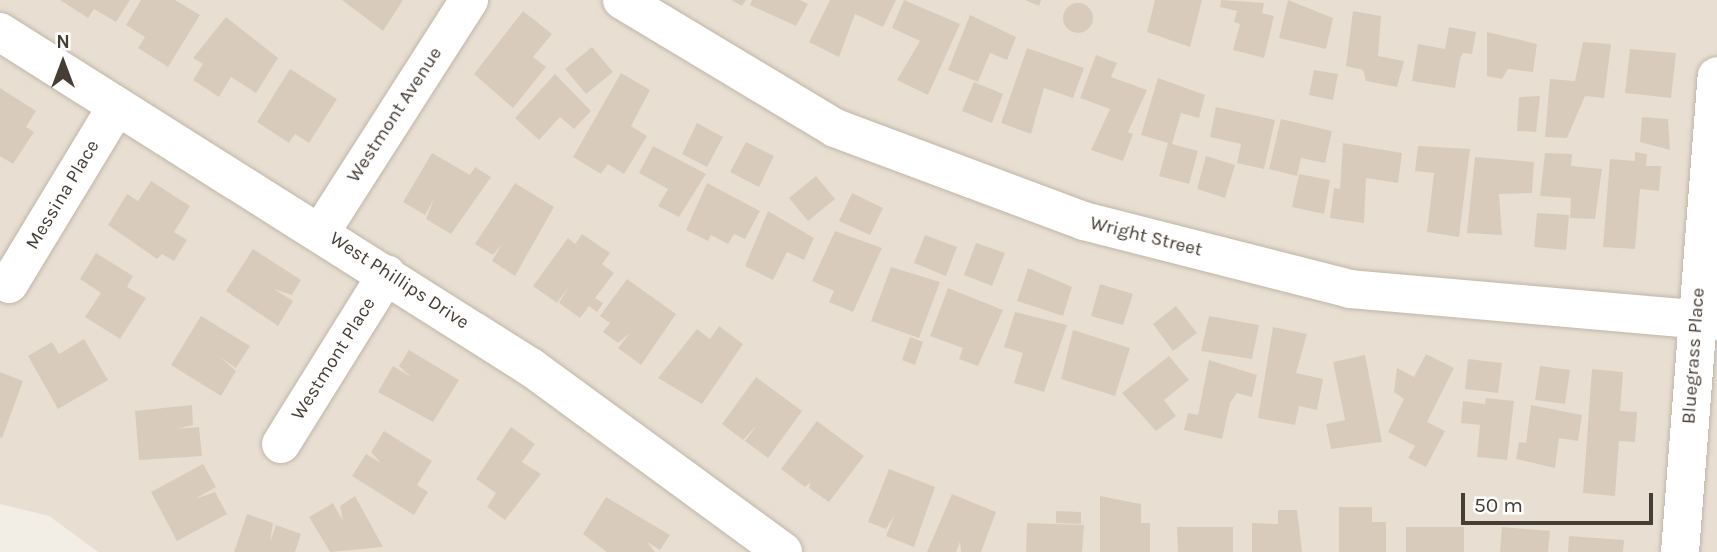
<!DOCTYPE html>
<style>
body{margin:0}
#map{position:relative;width:1717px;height:552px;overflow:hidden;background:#f3eee5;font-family:Karla,sans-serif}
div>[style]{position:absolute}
.residential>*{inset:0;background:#e8dfd2}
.building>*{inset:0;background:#d9cbbc}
.round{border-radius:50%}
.roads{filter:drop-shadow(0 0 2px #bfb5a7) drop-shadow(0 0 2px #bfb5a7)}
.minor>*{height:38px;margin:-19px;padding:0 19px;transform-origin:19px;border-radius:19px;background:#fff}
span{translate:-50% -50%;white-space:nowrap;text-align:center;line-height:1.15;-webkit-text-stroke:5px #fff;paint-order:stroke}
.street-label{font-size:19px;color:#463d34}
.north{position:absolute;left:28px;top:28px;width:70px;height:70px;-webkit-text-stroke:5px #fff;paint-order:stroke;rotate:0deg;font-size:19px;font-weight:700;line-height:28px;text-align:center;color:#463d34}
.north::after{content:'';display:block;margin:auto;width:24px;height:32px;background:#463d34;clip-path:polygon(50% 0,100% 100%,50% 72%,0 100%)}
.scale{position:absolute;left:1461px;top:493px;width:192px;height:32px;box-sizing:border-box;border:4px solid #463d34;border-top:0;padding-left:9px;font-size:21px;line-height:24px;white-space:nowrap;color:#463d34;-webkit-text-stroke:5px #fff;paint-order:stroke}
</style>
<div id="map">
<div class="residential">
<div style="clip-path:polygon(0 0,1717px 0,1717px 552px,98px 552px,49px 516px,0 504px)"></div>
</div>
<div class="building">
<div style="clip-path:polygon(60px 0,130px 0,116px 22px,94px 9px,88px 18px)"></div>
<div style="clip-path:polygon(141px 0,175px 0,200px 15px,168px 67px,138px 48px,145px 37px,126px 25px)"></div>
<div style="clip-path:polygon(342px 0,403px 0,383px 31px)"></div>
<div style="clip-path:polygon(731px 0,746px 0,742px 6px)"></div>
<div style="clip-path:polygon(752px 0,800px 0,808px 4px,796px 26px,750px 5px)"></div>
<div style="clip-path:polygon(830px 0,896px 0,883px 27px,855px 14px,839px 57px,809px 42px)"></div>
<div style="clip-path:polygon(904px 0,960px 24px,928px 95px,897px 80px,920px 41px,892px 28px)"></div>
<div style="clip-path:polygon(1025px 0,1041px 0,1039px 6px)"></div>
<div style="clip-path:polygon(1155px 0,1202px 0,1190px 47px,1147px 32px)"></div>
<div style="clip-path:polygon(1221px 0,1264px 3px,1262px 13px,1274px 16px,1264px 58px,1233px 50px,1240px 24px,1234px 22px,1237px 11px,1220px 7px)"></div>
<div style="clip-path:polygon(1288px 0,1333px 18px,1326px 49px,1279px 38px)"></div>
<div class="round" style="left:1063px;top:3px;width:30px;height:30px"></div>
<div style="clip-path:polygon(523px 11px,552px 34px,533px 57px,546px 67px,513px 108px,474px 74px)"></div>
<div style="clip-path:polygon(1353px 11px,1381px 16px,1378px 56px,1404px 61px,1397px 87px,1366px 81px,1363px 70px,1346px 66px)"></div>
<div style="clip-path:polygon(970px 15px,1016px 37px,1007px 60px,990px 53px,978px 82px,948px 70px)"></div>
<div style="clip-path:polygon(226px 17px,278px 58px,256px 93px,231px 77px,219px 97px,193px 80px,203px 64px,193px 58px)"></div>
<div style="clip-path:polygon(1449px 27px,1476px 32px,1472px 54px,1463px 53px,1460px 59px,1455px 88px,1412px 81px,1418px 44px,1445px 49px)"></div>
<div style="clip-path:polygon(1487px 32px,1537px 44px,1533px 72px,1508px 69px,1502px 79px,1487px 76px)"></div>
<div style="clip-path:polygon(1583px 42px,1611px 44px,1604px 98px,1585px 96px,1567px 138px,1545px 137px,1550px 79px,1575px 81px)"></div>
<div style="clip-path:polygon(592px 47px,613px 72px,586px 94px,565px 69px)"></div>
<div style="clip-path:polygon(1027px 48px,1084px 68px,1073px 98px,1044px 88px,1031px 134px,1001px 123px)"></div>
<div style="clip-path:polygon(1630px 49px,1676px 53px,1671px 98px,1625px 93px)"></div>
<div style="clip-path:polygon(1096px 55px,1117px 63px,1111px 77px,1147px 90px,1128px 132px,1133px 134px,1123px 161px,1091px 150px,1110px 109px,1080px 98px)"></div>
<div style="clip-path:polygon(290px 69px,337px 99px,309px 143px,295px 134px,289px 143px,257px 122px)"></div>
<div style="clip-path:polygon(1314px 70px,1338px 74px,1333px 100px,1309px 95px)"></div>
<div style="clip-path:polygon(621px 73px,650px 90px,631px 126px,647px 136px,624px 174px,608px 164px,601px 174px,573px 157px)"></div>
<div style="clip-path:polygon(555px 74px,591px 111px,574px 129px,560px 117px,539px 140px,515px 118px)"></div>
<div style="clip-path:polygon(1158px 78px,1205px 95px,1199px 118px,1181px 113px,1172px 144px,1198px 151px,1189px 184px,1159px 176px,1168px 143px,1141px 135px)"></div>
<div style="clip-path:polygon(974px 82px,1003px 94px,992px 123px,962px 111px)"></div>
<div style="clip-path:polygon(0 88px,36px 111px,26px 127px,34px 132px,13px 164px,0 156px)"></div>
<div style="clip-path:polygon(1540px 96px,1536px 132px,1517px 131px,1519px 97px)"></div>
<div style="clip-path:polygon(1216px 107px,1275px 120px,1264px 169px,1237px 163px,1241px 144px,1210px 137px)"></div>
<div style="clip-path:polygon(1642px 117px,1668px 119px,1670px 150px,1640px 142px)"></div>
<div style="clip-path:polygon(1281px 119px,1332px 131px,1325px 163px,1301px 158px,1297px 176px,1269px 169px)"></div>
<div style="clip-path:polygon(697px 123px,723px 137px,707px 167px,682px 154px)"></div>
<div style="clip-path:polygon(746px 142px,774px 156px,759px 187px,730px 172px)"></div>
<div style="clip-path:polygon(1343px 143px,1402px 153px,1398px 183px,1366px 178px,1364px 223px,1330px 218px,1334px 188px,1340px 189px)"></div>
<div style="clip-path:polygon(653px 146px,706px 174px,679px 217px,658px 206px,668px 189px,639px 173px)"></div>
<div style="clip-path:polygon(1418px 146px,1470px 149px,1459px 237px,1427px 232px,1434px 173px,1415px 171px)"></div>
<div style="clip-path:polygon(1635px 152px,1647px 154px,1646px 166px,1661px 166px,1659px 191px,1640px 189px,1635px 249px,1603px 247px,1610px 159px,1635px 161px)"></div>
<div style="clip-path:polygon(432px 153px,470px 175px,475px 167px,491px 177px,451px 234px,426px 219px,434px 199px,425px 215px,403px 202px)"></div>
<div style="clip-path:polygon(1545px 153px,1572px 154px,1571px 166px,1602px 169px,1595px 219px,1570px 218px,1571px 198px,1540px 196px)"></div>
<div style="clip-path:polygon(1206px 156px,1235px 165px,1225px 198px,1197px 189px)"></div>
<div style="clip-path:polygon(1475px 157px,1534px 162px,1532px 193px,1499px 194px,1502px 235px,1467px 233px)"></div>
<div style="clip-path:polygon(1299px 174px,1330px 180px,1324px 214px,1292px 207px)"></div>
<div style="clip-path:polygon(816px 176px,835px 199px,808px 221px,789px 198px)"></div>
<div style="clip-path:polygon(151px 181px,190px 206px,174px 232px,187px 240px,174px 261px,162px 254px,157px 259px,108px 225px,127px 194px,138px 201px)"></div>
<div style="clip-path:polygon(515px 183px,554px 207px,515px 276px,492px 261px,502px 244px,493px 255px,475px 244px)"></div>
<div style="clip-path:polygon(707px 183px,760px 211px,745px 239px,734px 234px,728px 244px,711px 235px,708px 241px,686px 230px)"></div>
<div style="clip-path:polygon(852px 193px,883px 208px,870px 235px,839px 221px)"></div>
<div style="clip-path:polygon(768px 211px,814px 238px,804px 260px,787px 252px,773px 280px,745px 266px)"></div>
<div style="clip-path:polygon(1537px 213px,1569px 215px,1566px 250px,1534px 247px)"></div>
<div style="clip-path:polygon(835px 231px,882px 248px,853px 312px,829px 302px,834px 291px,812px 281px)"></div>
<div style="clip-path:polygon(582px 234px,610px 253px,602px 264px,614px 273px,595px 298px,603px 303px,597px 312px,589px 306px,580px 318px,559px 303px,569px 286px,557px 303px,533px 286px,568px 238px,575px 244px)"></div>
<div style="clip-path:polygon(925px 235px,957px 247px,946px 276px,914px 263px)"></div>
<div style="clip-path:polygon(976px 243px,1005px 253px,992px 286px,964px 275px)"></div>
<div style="clip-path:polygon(253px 249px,301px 280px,292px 295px,274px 289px,293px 301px,278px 326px,226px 291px)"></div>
<div style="clip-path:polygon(96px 253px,133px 276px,127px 287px,146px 298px,120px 339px,85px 317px,101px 293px,80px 279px)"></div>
<div style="clip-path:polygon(891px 267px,940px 282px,919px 338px,871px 321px)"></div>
<div style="clip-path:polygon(1028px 268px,1072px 287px,1063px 316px,1017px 301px)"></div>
<div style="clip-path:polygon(627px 279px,676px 314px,641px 365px,618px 348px,630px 333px,618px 343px,603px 332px,610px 323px,600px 316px)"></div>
<div style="clip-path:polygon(1100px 284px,1133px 294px,1123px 325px,1091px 316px)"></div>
<div style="clip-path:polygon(948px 288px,1003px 310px,978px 366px,959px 359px,963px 348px,930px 336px)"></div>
<div style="clip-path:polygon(1176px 306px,1197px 333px,1173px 351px,1153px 324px)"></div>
<div style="clip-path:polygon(1015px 312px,1067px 325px,1044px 392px,1014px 383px,1023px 353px,1004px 347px)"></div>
<div style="clip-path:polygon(201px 316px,250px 346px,236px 368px,220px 357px,236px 371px,221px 396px,171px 365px)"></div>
<div style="clip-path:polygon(1209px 316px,1259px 325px,1252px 359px,1201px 351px)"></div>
<div style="clip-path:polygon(719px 326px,743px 344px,702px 404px,658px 378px,697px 329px,710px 339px)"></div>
<div style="clip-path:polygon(1273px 327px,1307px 334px,1296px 373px,1323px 379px,1317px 410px,1299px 406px,1295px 425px,1258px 418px)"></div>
<div style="clip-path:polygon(1073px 330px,1130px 348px,1115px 396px,1061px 379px)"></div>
<div style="clip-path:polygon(910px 337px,923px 342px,915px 365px,902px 360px)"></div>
<div style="clip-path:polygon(84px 339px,108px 380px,58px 409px,28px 356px,52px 342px,59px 354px)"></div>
<div style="clip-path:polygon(409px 350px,459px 380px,433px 422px,378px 392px,393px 366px,411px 377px,399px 366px)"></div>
<div style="clip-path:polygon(1426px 354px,1454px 368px,1427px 422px,1445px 431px,1426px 467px,1408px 458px,1415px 446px,1388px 432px,1404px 399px,1394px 392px,1397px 368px,1414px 377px)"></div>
<div style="clip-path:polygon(1365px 355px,1382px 442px,1331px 449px,1326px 424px,1345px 420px,1333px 362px)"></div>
<div style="clip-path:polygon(1169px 356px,1189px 380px,1164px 400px,1176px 416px,1156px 431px,1122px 393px)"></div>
<div style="clip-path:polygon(1468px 359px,1502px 363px,1498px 393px,1465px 389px)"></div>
<div style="clip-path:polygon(1209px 360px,1257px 375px,1252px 397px,1237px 393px,1230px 403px,1222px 439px,1184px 430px,1188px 413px,1198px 415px)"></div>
<div style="clip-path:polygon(1540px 366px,1570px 370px,1565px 404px,1535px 400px)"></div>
<div style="clip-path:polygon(1592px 369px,1623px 372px,1620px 411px,1637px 412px,1635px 442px,1619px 441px,1615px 496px,1583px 493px)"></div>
<div style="clip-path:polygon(0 372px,23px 381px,2px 438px,0 437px)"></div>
<div style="clip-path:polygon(756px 377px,802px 411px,768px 458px,745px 441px,757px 425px,743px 440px,722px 424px)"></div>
<div style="clip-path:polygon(1486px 398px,1514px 401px,1507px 460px,1477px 457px,1480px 425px,1461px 423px,1463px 401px,1485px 404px)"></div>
<div style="clip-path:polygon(192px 405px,193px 425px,176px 429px,199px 427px,202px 456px,139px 460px,135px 411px)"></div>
<div style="clip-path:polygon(1531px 405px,1582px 415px,1578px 441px,1559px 438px,1555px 468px,1516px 459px,1519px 442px,1526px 443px)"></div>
<div style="clip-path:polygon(817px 421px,864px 456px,829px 502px,809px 488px,811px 482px,805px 487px,781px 469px)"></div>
<div style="clip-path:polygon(511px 427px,535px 444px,522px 462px,541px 474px,505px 520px,487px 507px,496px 493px,476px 479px)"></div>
<div style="clip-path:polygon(384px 431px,432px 461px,417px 485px,428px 492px,414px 515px,352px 476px,366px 454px,381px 463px,371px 452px)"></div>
<div style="clip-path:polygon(203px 464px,216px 487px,195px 499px,215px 492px,227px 514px,177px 541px,151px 492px)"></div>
<div style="clip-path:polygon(889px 469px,935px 487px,914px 547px,886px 536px,895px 514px,886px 529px,868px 522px)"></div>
<div style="clip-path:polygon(952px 494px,996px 512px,981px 552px,961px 552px,960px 542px,956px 552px,927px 552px)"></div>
<div style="clip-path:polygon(355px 496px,383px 547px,330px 552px,309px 517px,333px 503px,343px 521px,340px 506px)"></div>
<div style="clip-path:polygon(1100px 496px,1141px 504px,1141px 523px,1150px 523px,1150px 552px,1100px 552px)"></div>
<div style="clip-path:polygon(606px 497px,670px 535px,660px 550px,647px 542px,655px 552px,607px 552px,583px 534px)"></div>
<div style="clip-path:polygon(1339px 507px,1372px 507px,1372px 522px,1386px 522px,1386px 552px,1339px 552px)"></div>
<div style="clip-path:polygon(1278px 510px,1297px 510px,1302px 552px,1252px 552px,1252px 523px,1278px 524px)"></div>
<div style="clip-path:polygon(1056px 511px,1081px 512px,1081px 524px,1056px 523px)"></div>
<div style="clip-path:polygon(247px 514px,273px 523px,270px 542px,276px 525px,301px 534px,295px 552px,234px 552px)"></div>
<div style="clip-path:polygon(1027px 523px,1084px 525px,1082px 552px,1026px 552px)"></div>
<div style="clip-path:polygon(1177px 527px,1233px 527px,1233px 552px,1178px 552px)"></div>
<div style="clip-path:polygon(1406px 527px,1464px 527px,1464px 552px,1406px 552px)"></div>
<div style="clip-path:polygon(1502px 527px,1550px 531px,1548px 552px,1500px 552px)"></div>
<div style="clip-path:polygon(1569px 536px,1624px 540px,1623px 552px,1568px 552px)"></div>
</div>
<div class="roads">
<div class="minor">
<div style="left:622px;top:0;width:249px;rotate:31deg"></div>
<div style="left:835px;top:128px;width:266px;rotate:20.5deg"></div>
<div style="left:1084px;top:221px;width:275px;rotate:14.3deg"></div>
<div style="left:1350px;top:289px;width:368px;rotate:5deg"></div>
<div style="left:0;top:32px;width:629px;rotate:32.28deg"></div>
<div style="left:532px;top:368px;width:311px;rotate:36.2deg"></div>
<div style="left:322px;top:230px;width:273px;rotate:-57.4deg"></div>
<div style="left:9px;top:284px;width:208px;rotate:-58.8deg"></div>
<div style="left:281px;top:444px;width:200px;rotate:-58.1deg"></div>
<div style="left:1680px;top:552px;width:477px;rotate:-85.6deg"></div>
</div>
</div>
<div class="street-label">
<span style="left:395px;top:115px;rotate:-57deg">Westmont Avenue</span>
<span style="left:63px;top:195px;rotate:-59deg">Messina Place</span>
<span style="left:1146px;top:237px;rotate:14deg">Wright Street</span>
<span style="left:399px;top:281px;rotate:33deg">West Phillips Drive</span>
<span style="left:1694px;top:356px;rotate:-86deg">Bluegrass Place</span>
<span style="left:334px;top:359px;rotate:-58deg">Westmont Place</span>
</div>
<div class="north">N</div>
<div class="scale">50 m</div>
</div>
